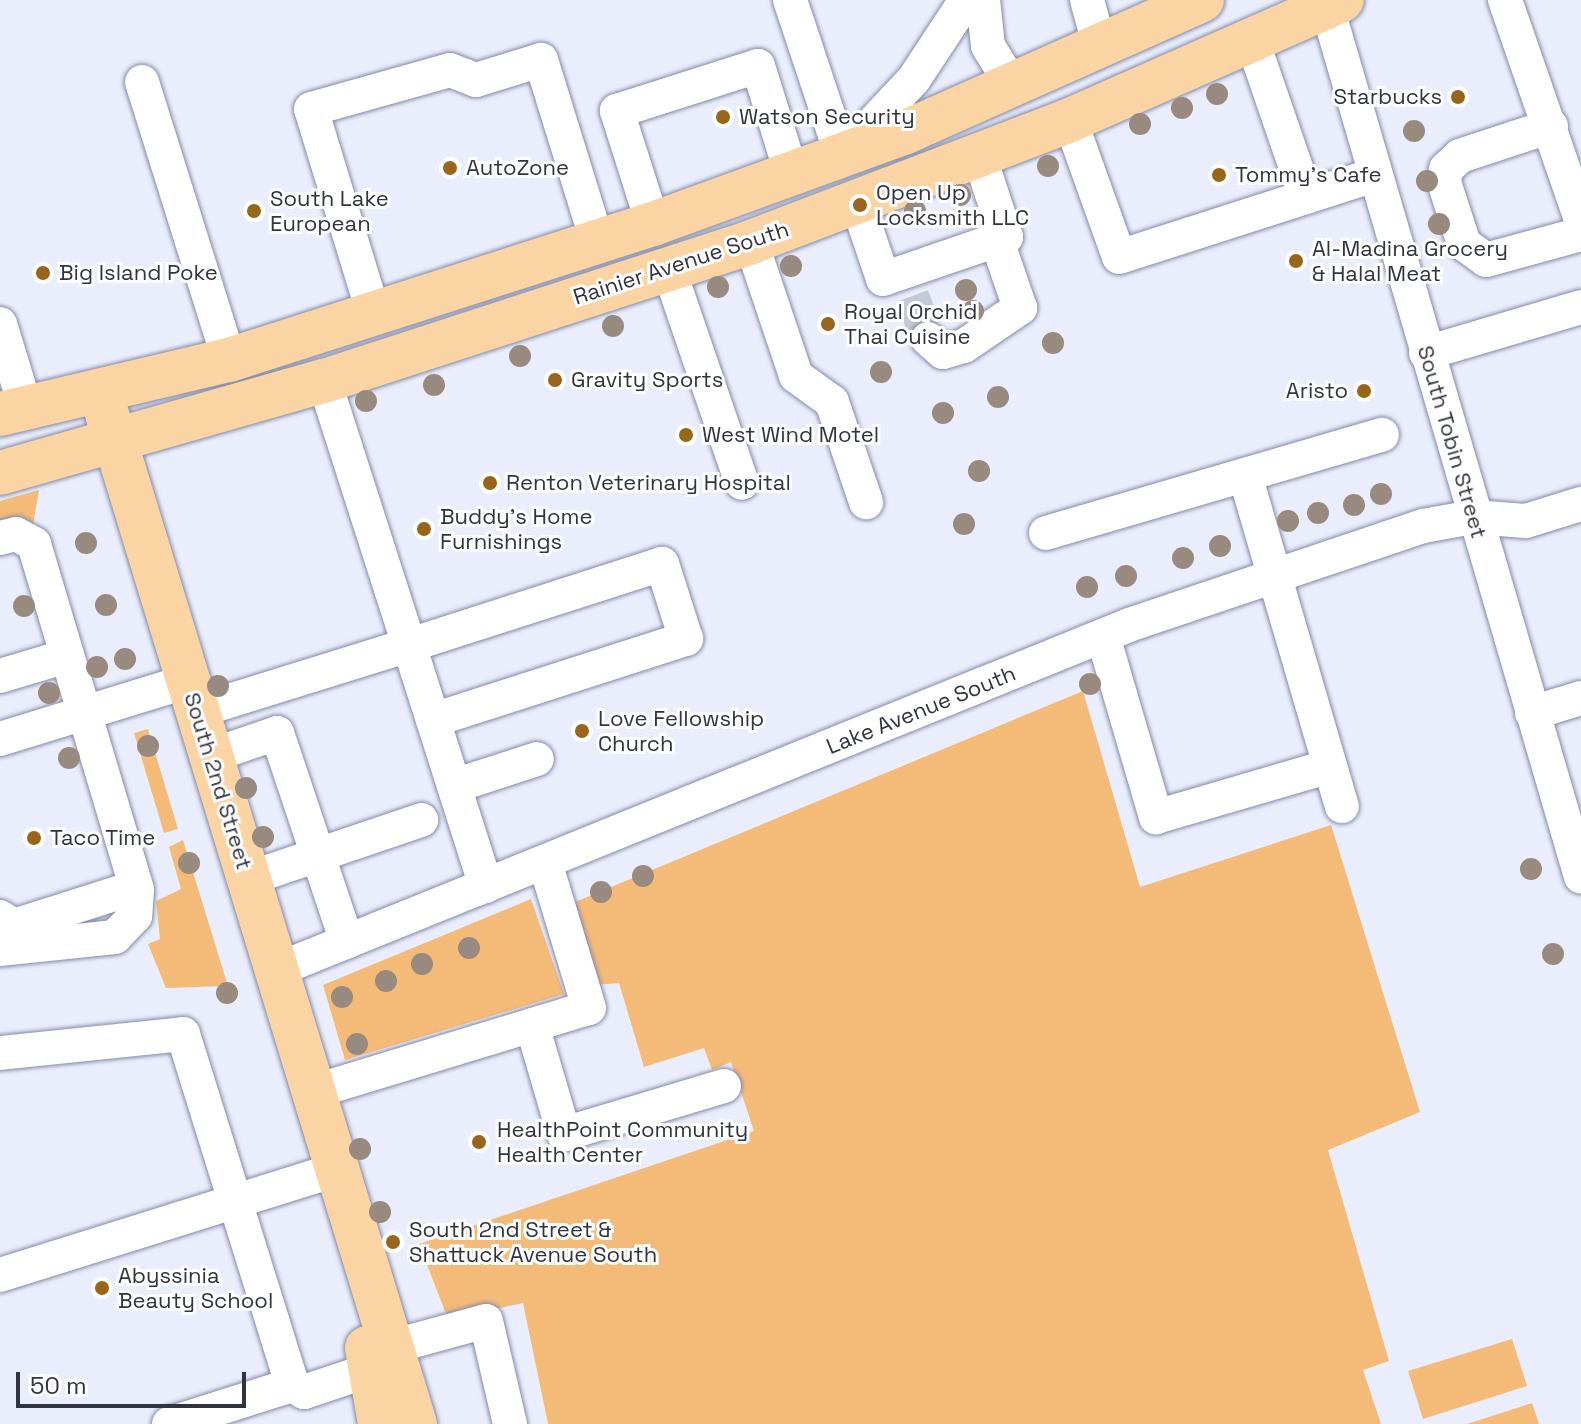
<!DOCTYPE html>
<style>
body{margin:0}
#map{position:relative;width:1581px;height:1424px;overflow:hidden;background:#eaeefc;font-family:"Space Grotesk",sans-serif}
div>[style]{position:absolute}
.green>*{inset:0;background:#f4bb78}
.minor-tunnel>*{height:34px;margin-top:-17px;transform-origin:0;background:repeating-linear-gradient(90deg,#c5c9d6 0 34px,transparent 0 51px)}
.roads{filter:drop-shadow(0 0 2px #828aa9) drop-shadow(0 0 2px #828aa9)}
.minor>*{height:34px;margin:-17px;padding:0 17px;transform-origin:17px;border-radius:17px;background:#fff}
.major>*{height:44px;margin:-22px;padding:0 22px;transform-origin:22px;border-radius:22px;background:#fbd4a4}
.trees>*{width:22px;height:22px;margin:-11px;border-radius:50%;background:#988a7e}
.dots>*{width:22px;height:22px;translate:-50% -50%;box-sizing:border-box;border:4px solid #fff;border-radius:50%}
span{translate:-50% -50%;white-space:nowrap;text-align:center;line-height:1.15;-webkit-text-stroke:6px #fff;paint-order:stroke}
.poi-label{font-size:22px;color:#303340}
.right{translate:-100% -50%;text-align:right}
.left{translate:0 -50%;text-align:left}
.street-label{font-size:22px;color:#303340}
.scale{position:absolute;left:16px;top:1372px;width:230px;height:36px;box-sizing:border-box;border:4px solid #303340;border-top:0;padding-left:10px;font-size:24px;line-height:28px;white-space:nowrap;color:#303340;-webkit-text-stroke:6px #fff;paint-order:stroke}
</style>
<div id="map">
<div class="green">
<div style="clip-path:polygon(39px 490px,33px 525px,0 520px,0 501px)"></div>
<div style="clip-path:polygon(1083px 691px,1140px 887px,1331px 825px,1420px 1112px,1328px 1150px,1389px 1361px,1363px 1370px,1381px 1424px,548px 1424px,523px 1303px,448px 1319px,419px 1244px,754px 1131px,731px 1062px,712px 1070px,704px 1048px,644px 1067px,619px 983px,595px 985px,575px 902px)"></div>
<div style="clip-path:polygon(148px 729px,178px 829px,164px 833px,134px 733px)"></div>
<div style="clip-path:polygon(183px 840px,228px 986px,166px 988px,148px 944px,160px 939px,156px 901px,181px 889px,169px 847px)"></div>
<div style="clip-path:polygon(531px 899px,564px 994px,345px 1060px,323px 985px)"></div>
<div style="clip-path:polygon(1512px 1339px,1527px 1386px,1423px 1419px,1408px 1371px)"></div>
<div style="clip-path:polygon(1532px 1403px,1539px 1424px,1467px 1424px)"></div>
</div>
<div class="minor-tunnel">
<div style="left:912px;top:296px;width:46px;rotate:69.6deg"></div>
</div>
<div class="roads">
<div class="minor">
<div style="left:790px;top:0;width:164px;rotate:71.6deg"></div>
<div style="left:842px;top:156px;width:105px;rotate:-46.9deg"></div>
<div style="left:914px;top:79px;width:95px;rotate:-56.6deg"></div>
<div style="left:983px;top:0;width:46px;rotate:83.8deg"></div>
<div style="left:988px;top:46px;width:46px;rotate:58.4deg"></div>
<div style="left:1087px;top:0;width:46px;rotate:74.7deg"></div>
<div style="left:1505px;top:0;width:232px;rotate:70.9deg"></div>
<div style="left:1327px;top:7px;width:906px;rotate:73.72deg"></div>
<div style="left:1252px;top:40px;width:166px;rotate:71deg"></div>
<div style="left:142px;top:82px;width:291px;rotate:72.6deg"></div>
<div style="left:1070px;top:120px;width:145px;rotate:70.3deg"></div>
<div style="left:1119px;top:257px;width:269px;rotate:-17.8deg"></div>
<div style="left:1551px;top:126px;width:96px;rotate:161.8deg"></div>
<div style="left:1460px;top:156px;width:19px;rotate:137deg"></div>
<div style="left:1446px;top:169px;width:13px;rotate:99deg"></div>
<div style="left:1444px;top:182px;width:65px;rotate:72.1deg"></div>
<div style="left:1464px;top:244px;width:27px;rotate:36deg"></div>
<div style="left:1486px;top:260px;width:98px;rotate:-15.3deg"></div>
<div style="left:857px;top:202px;width:81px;rotate:71.3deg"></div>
<div style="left:883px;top:279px;width:130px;rotate:-18.9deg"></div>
<div style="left:1006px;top:237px;width:86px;rotate:-108.2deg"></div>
<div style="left:653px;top:224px;width:119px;rotate:-107.7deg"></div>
<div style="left:617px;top:111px;width:148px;rotate:-17.7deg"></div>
<div style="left:758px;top:66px;width:114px;rotate:72.7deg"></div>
<div style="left:751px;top:242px;width:141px;rotate:71.4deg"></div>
<div style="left:796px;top:376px;width:44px;rotate:35.8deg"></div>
<div style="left:832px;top:402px;width:106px;rotate:71.2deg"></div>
<div style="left:668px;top:267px;width:228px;rotate:71.1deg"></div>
<div style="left:374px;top:315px;width:215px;rotate:-107deg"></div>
<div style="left:311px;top:109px;width:144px;rotate:-15.7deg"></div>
<div style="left:450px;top:70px;width:28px;rotate:21deg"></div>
<div style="left:476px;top:80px;width:68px;rotate:-17.1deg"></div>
<div style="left:541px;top:60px;width:189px;rotate:72.8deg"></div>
<div style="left:0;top:324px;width:89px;rotate:73deg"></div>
<div style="left:928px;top:339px;width:20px;rotate:41deg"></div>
<div style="left:943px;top:352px;width:22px;rotate:-16deg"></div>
<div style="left:964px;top:346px;width:68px;rotate:-34.2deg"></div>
<div style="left:1020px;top:308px;width:71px;rotate:-108.9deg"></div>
<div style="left:1426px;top:353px;width:162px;rotate:-16.5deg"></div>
<div style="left:1245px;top:475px;width:345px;rotate:73.7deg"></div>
<div style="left:1046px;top:533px;width:350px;rotate:-16.3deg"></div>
<div style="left:0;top:538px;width:16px;rotate:-14deg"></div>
<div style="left:16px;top:534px;width:21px;rotate:29deg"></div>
<div style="left:34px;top:544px;width:361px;rotate:73.4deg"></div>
<div style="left:137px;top:890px;width:26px;rotate:94deg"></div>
<div style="left:135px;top:916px;width:29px;rotate:134deg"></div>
<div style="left:115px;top:937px;width:116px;rotate:174deg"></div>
<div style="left:1103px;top:636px;width:189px;rotate:73.7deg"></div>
<div style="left:1156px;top:817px;width:181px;rotate:-16.3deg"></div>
<div style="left:0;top:676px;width:70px;rotate:-16.6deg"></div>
<div style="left:197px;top:711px;width:222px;rotate:-17.3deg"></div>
<div style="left:409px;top:645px;width:277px;rotate:-107.8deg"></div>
<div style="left:1532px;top:713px;width:51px;rotate:-17deg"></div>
<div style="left:433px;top:720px;width:266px;rotate:-17.8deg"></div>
<div style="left:686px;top:639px;width:79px;rotate:-107.7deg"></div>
<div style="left:662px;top:564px;width:266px;rotate:162.2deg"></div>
<div style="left:409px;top:645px;width:253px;rotate:72.3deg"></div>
<div style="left:0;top:739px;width:197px;rotate:-17.1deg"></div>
<div style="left:210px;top:756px;width:71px;rotate:-18.9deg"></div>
<div style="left:277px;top:733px;width:220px;rotate:71.5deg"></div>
<div style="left:454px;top:786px;width:87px;rotate:-18deg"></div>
<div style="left:247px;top:879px;width:184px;rotate:-18.7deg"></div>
<div style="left:0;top:917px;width:17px;rotate:33deg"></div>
<div style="left:14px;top:926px;width:128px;rotate:-17.7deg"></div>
<div style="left:274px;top:971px;width:922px;rotate:-22.03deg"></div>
<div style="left:1129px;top:625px;width:310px;rotate:-18.6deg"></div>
<div style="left:1423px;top:526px;width:51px;rotate:-10.2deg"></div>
<div style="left:1473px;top:517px;width:53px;rotate:4.3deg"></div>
<div style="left:1526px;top:521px;width:58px;rotate:-17.2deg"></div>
<div style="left:532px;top:1025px;width:114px;rotate:73.6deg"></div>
<div style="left:564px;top:1134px;width:167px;rotate:-16.7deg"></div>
<div style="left:0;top:1053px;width:184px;rotate:-5.9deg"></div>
<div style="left:183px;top:1034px;width:368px;rotate:72.7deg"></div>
<div style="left:312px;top:1092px;width:289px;rotate:-16.9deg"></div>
<div style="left:589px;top:1008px;width:152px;rotate:-106.8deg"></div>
<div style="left:0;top:1275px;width:352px;rotate:-17.4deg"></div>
<div style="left:391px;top:1347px;width:98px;rotate:-15.3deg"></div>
<div style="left:486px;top:1321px;width:106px;rotate:76.9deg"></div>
<div style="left:169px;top:1424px;width:129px;rotate:-17.6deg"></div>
<div style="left:292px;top:1385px;width:14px;rotate:30deg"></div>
<div style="left:304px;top:1392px;width:70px;rotate:-18.4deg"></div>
</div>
<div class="major">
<div style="left:0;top:414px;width:235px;rotate:-13.3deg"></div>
<div style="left:229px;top:360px;width:445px;rotate:-17.8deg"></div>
<div style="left:653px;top:224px;width:269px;rotate:-20deg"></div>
<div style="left:906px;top:132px;width:324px;rotate:-24deg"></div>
<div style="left:107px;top:414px;width:1056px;rotate:73.04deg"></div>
<div style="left:0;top:473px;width:337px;rotate:-15.9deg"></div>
<div style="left:324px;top:381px;width:449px;rotate:-18deg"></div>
<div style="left:751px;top:242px;width:342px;rotate:-20.9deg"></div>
<div style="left:1070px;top:120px;width:297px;rotate:-23.8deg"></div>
<div style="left:367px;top:1348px;width:77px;rotate:80.3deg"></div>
</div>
</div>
<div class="trees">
<div style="left:1217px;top:94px"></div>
<div style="left:1182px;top:108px"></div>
<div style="left:1140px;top:124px"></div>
<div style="left:1414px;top:131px"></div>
<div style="left:1048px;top:166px"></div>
<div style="left:1427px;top:181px"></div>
<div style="left:960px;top:195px"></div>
<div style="left:915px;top:211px"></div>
<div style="left:1439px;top:224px"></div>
<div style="left:791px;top:266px"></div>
<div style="left:718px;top:287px"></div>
<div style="left:966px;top:290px"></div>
<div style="left:973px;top:311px"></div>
<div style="left:613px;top:326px"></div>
<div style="left:1053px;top:343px"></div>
<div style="left:520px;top:356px"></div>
<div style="left:881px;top:372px"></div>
<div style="left:434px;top:385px"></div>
<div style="left:998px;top:397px"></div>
<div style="left:366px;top:401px"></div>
<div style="left:943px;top:413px"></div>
<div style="left:979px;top:471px"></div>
<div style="left:1381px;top:494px"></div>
<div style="left:1354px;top:505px"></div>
<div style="left:1318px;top:513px"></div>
<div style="left:1288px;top:521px"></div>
<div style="left:964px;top:524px"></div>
<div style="left:86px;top:543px"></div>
<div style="left:1220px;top:546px"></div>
<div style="left:1183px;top:558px"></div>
<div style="left:1126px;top:576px"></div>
<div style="left:1087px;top:587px"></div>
<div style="left:106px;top:605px"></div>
<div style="left:24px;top:606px"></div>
<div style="left:125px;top:659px"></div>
<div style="left:97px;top:667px"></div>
<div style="left:1090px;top:684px"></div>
<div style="left:218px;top:686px"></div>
<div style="left:49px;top:693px"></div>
<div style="left:148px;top:746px"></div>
<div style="left:69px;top:758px"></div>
<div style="left:246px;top:788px"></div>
<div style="left:263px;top:837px"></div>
<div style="left:189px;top:863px"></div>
<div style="left:1531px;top:869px"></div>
<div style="left:643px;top:876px"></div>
<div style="left:601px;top:892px"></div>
<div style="left:469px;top:948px"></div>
<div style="left:1553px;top:954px"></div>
<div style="left:422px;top:964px"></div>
<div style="left:386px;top:981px"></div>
<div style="left:227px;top:993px"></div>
<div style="left:342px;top:997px"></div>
<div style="left:357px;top:1044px"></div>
<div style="left:360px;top:1149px"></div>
<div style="left:380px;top:1212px"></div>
</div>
<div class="dots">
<div style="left:1458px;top:97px;background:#99651b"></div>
<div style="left:723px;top:117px;background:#99651b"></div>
<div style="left:450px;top:168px;background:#99651b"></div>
<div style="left:1219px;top:175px;background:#99651b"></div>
<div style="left:860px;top:205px;background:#99651b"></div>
<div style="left:254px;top:211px;background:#99651b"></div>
<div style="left:1296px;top:261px;background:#99651b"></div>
<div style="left:43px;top:273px;background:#99651b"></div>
<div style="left:828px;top:324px;background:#99651b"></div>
<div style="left:555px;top:380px;background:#99651b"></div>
<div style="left:1364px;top:391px;background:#99651b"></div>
<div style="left:686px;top:435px;background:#99651b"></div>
<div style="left:490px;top:483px;background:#99651b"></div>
<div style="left:424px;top:529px;background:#99651b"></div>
<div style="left:582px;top:731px;background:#99651b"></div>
<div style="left:34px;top:838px;background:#99651b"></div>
<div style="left:479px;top:1142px;background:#99651b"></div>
<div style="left:393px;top:1242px;background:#99651b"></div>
<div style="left:102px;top:1288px;background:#99651b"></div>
</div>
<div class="poi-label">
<span class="right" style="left:1442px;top:97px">Starbucks</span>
<span class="left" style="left:739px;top:117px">Watson Security</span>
<span class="left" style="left:466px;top:168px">AutoZone</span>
<span class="left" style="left:1235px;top:175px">Tommy's Cafe</span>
<span class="left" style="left:876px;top:205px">Open Up<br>Locksmith LLC</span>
<span class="left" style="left:270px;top:211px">South Lake<br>European</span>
<span class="left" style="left:1312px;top:261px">Al-Madina Grocery<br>&amp; Halal Meat</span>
<span class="left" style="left:59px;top:273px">Big Island Poke</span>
<span class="left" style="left:844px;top:324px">Royal Orchid<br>Thai Cuisine</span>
<span class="left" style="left:571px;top:380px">Gravity Sports</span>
<span class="right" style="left:1348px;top:391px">Aristo</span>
<span class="left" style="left:702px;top:435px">West Wind Motel</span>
<span class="left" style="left:506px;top:483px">Renton Veterinary Hospital</span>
<span class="left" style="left:440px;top:529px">Buddy's Home<br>Furnishings</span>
<span class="left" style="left:598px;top:731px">Love Fellowship<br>Church</span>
<span class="left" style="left:50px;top:838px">Taco Time</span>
<span class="left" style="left:497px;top:1142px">HealthPoint Community<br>Health Center</span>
<span class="left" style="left:409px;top:1242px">South 2nd Street &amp;<br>Shattuck Avenue South</span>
<span class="left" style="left:118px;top:1288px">Abyssinia<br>Beauty School</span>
</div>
<div class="street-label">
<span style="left:681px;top:263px;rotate:-18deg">Rainier Avenue South</span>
<span style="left:1452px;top:442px;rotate:74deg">South Tobin Street</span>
<span style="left:921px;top:710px;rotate:-22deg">Lake Avenue South</span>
<span style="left:218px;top:781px;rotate:73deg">South 2nd Street</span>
</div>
<div class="scale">50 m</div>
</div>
